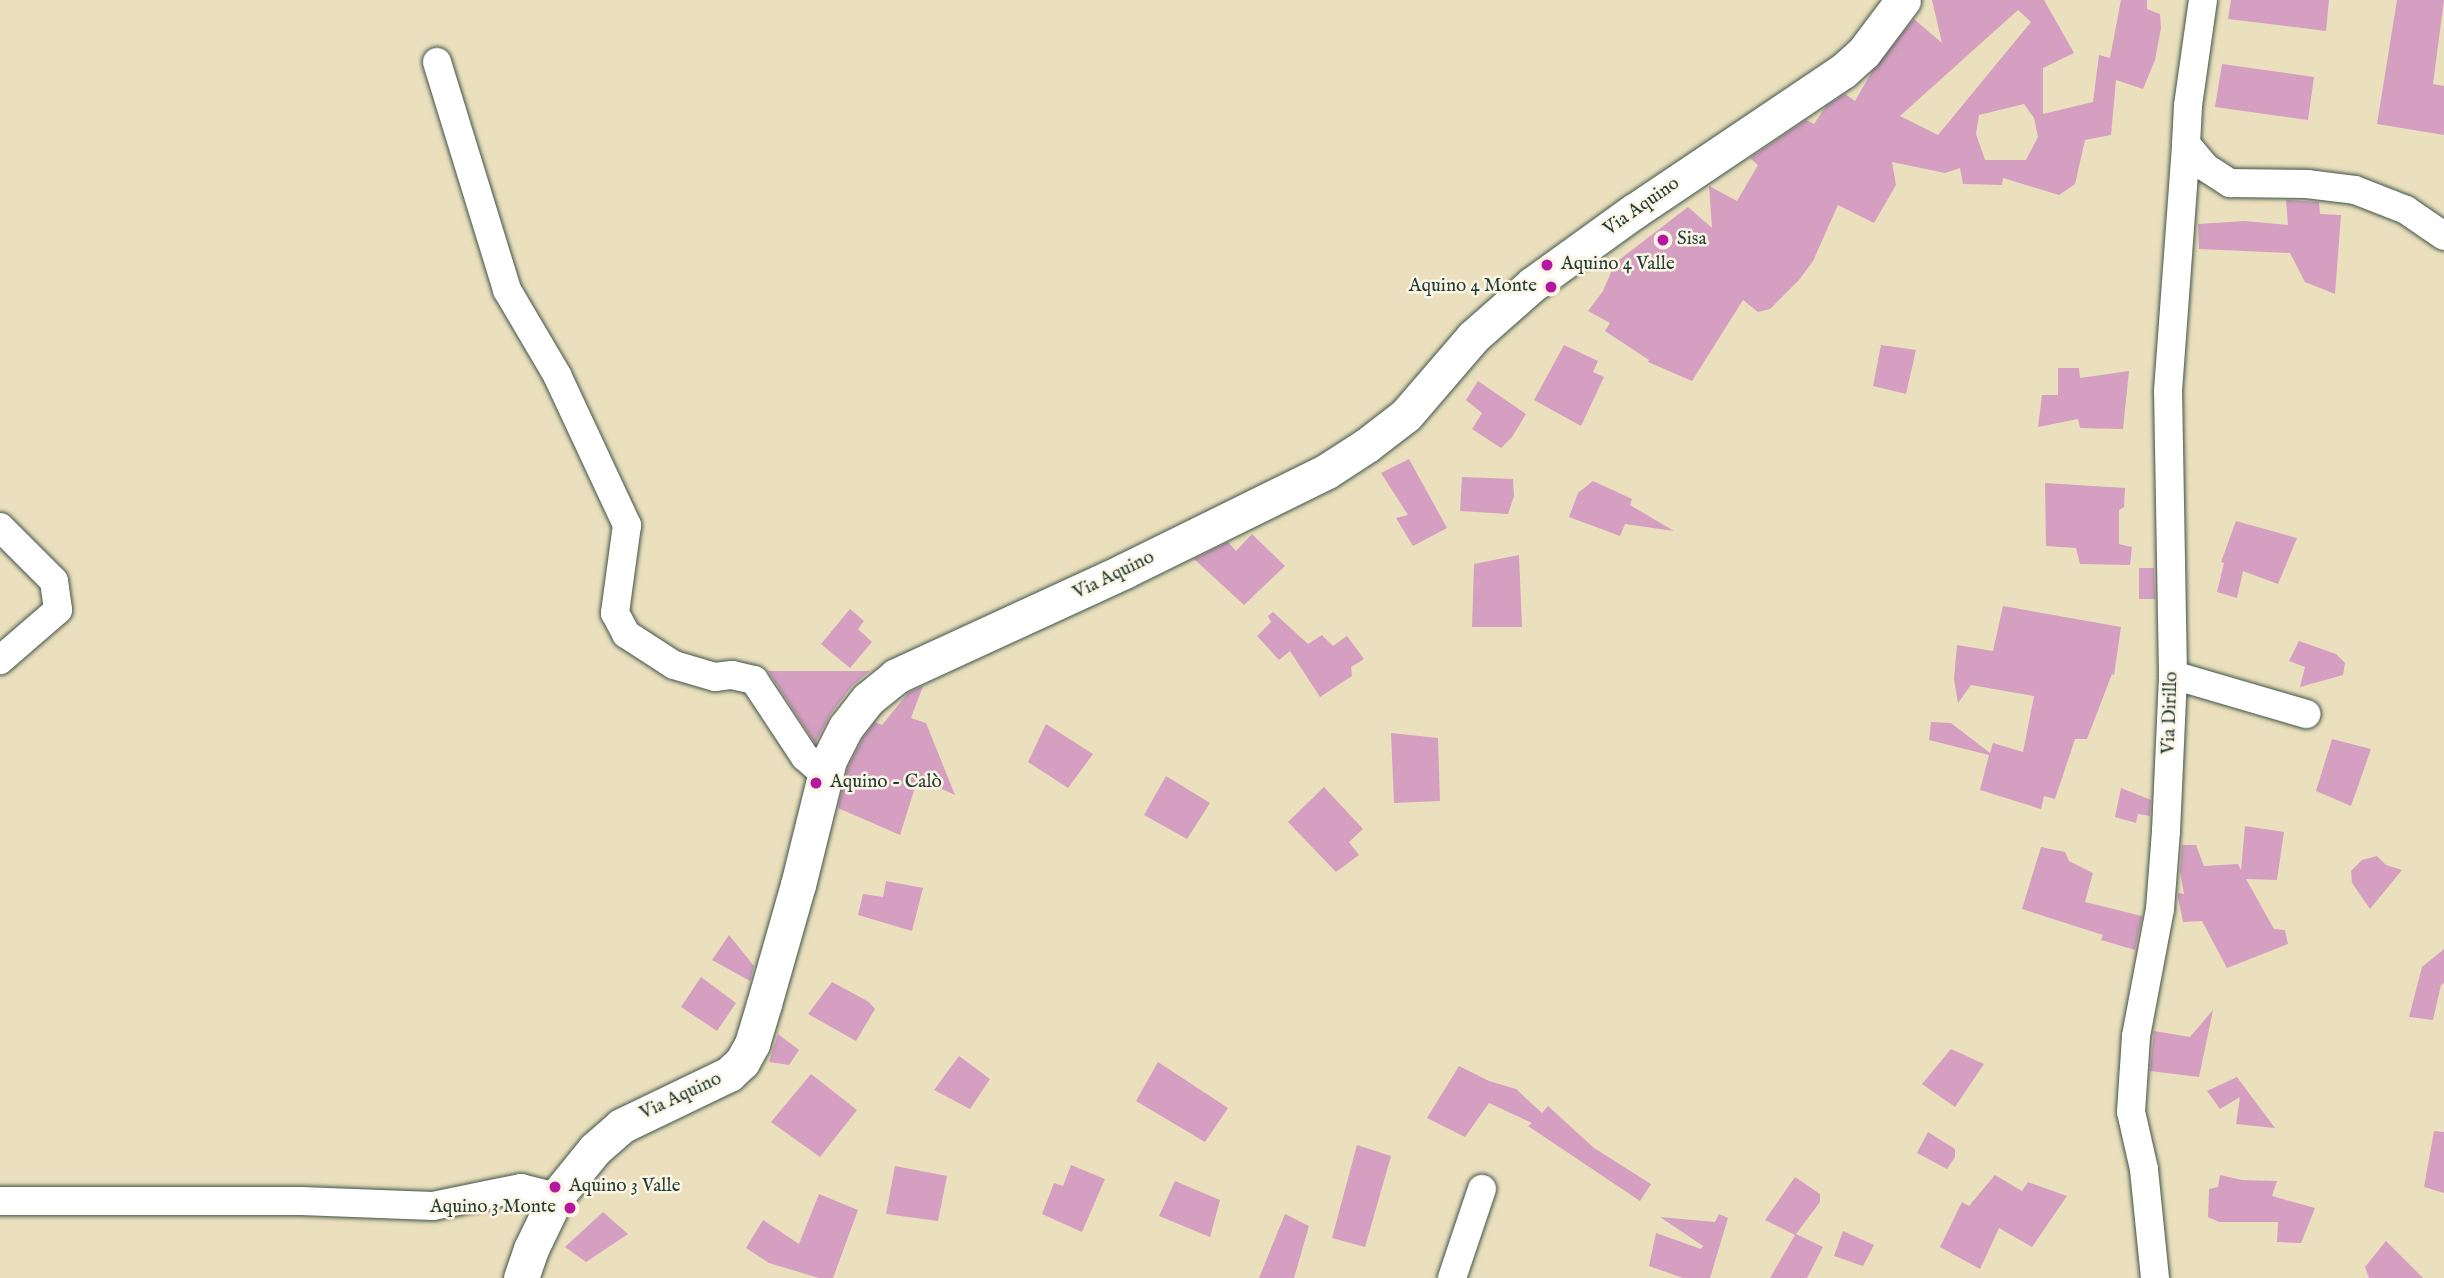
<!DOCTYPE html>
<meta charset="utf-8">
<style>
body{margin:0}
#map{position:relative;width:2444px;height:1278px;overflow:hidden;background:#ebe0bd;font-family:"IM FELL English",serif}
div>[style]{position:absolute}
.building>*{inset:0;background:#d49fc1}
.roads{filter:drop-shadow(0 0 2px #3e5549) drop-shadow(0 0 2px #3e5549)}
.minor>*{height:28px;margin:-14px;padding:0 14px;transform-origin:14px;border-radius:14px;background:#fff}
.tertiary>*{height:35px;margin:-17.5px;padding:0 17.5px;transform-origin:17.5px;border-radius:17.5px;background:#fff}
.dots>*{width:19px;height:19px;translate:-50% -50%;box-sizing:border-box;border:4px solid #fcf5e5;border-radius:50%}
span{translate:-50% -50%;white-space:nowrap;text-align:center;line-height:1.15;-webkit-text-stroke:5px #fcf5e5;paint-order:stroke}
.street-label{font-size:19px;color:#1f3d34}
.poi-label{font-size:19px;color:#1f3d34}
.left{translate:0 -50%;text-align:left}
.right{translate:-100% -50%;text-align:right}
</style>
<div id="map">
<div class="building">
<div style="clip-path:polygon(evenodd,1932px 0,2044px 0,2074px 53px,2043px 68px,2043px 114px,2093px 102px,2099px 55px,2110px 58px,2121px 0,2147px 0,2147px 9px,2160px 14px,2161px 28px,2155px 60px,2143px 89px,2116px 80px,2111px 135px,2085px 140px,2075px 184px,2059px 195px,2003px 178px,2002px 185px,1963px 184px,1960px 168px,1945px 173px,1892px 162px,1896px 185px,1874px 223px,1838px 205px,1813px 261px,1799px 280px,1770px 309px,1758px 312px,1743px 300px,1692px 381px,1648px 362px,1649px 360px,1605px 331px,1610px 323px,1588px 311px,1603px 291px,1615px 263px,1688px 207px,1712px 228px,1709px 186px,1737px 201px,1758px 165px,1750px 158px,1806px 120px,1814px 124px,1826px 106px,1845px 94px,1855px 101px,1871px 73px,1914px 19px,1942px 43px,1932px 0,2018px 10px,2031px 22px,1938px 135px,1900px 116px,2018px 10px,1932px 0,2024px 104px,2034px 118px,2038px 137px,2026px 160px,1985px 160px,1976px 134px,1979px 115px,2024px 104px)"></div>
<div style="clip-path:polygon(2231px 0,2329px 0,2326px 31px,2228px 19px)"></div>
<div style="clip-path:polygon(2397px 0,2444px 0,2433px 84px,2444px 86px,2444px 135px,2377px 124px)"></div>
<div style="clip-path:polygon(2222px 64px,2314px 77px,2308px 120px,2215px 107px)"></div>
<div style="clip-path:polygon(2286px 200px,2319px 202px,2320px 214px,2341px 215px,2335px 294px,2305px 282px,2290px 253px,2199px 249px,2198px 224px,2245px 221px,2288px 225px)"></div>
<div style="clip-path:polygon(1564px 345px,1598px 361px,1593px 372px,1604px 377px,1581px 426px,1534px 400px)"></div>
<div style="clip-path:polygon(1881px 345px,1916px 350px,1906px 394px,1873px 386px)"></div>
<div style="clip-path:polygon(2058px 368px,2079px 368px,2080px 378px,2129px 371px,2123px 429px,2080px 428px,2078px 419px,2038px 427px,2042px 395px,2058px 395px)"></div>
<div style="clip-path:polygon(1478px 381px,1526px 414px,1512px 437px,1501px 448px,1472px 429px,1482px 413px,1466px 400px)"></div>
<div style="clip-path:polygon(1409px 459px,1447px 528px,1413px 546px,1396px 518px,1408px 515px,1381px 473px)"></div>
<div style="clip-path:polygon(1462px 477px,1513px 479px,1514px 496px,1508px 514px,1460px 511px)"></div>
<div style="clip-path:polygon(1593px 481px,1632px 499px,1630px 505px,1674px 531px,1625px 524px,1620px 536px,1569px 517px,1578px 493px)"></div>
<div style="clip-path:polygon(2045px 483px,2125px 488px,2124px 507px,2119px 510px,2119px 544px,2132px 547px,2130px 565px,2080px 564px,2076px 548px,2046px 546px)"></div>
<div style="clip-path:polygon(2236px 521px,2297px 538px,2278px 584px,2243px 571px,2237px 598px,2217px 592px,2224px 563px,2221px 562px)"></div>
<div style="clip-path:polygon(1252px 534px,1285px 566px,1244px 605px,1194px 559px,1228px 542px,1236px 551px)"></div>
<div style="clip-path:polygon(1519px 555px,1522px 627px,1472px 627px,1474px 564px)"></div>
<div style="clip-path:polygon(2139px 568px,2154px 568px,2155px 599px,2139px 599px)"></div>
<div style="clip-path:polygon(2003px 606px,2121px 627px,2114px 675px,2112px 674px,2087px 739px,2075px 739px,2055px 799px,2044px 796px,2041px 809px,1980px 790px,1989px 755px,1929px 740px,1931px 722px,1951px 723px,1990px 753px,1993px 743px,2023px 752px,2034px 696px,1971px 685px,1958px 703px,1954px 679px,1957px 645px,1993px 651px)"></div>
<div style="clip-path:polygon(850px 609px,864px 621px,858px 629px,872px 642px,850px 668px,821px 644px)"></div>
<div style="clip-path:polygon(1273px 612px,1308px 644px,1322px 635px,1333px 646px,1347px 636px,1364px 659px,1351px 667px,1352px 676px,1320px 697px,1290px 651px,1279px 660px,1257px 636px,1271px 622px,1268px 616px)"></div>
<div style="clip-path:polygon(2299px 641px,2336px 654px,2345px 663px,2343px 675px,2300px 687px,2305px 667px,2289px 661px)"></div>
<div style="clip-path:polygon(768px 671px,870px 671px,852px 686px,830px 715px,815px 743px)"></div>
<div style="clip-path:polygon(923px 686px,911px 718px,926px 723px,955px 795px,918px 778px,900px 835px,838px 808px,848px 767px,863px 738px,875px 722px,882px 725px,908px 693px)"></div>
<div style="clip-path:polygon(1046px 724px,1093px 754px,1068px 788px,1028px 762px)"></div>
<div style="clip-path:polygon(1391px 733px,1438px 738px,1440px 801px,1394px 803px)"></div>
<div style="clip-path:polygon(2332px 739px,2371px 749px,2351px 806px,2316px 791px)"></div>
<div style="clip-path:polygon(1166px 776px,1210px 803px,1187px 839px,1144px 815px)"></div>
<div style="clip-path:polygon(1324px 787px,1363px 829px,1349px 842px,1359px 855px,1336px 872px,1288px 822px)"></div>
<div style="clip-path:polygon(2121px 788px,2151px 800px,2150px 816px,2138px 814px,2136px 823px,2115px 817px)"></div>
<div style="clip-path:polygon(2245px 826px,2284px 832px,2277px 880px,2246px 879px,2274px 929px,2285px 930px,2288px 944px,2227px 968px,2202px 921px,2183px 922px,2178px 897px,2178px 893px,2184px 894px,2180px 871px,2182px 845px,2196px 845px,2204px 866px,2238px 864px,2241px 870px)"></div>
<div style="clip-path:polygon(2041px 847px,2065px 852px,2069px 861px,2093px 873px,2085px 902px,2142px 916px,2135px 950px,2101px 940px,2103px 935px,2022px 909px)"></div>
<div style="clip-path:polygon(2377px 856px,2386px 865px,2402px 870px,2370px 909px,2352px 883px,2351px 871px,2362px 860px)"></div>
<div style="clip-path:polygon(886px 881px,923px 888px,912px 931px,858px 915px,863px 894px,883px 897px)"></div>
<div style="clip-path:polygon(729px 935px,754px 966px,750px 981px,712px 960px)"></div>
<div style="clip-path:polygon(2444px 949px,2444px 983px,2441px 985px,2433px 1020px,2409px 1017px,2422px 967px)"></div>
<div style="clip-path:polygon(701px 977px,736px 1003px,717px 1031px,681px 1007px)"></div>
<div style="clip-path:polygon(832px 982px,869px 1002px,875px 1009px,856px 1041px,808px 1014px)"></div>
<div style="clip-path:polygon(2213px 1010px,2199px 1077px,2150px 1071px,2154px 1031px,2190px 1037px)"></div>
<div style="clip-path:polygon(778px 1034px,799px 1050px,789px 1065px,769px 1062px)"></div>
<div style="clip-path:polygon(1951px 1049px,1984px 1064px,1955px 1107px,1922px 1084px)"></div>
<div style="clip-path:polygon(959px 1056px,990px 1079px,970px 1109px,934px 1090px)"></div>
<div style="clip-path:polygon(1158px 1062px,1228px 1108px,1205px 1142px,1136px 1101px)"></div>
<div style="clip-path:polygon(1459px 1066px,1489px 1081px,1516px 1089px,1542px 1113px,1548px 1106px,1594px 1148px,1651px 1184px,1640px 1201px,1528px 1126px,1532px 1123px,1489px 1103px,1465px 1137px,1427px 1118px)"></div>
<div style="clip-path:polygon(811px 1074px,857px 1110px,820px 1157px,771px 1122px)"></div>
<div style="clip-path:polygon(2237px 1077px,2248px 1092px,2275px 1128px,2236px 1124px,2240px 1097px,2220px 1109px,2207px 1091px)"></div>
<div style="clip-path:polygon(2434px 1131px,2444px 1132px,2444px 1193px,2424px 1187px)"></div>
<div style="clip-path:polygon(1928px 1132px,1955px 1149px,1955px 1157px,1947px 1169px,1917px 1153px)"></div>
<div style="clip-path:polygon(1357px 1145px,1391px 1156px,1365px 1247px,1332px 1238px)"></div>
<div style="clip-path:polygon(1071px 1165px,1105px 1179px,1082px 1232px,1042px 1214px,1054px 1183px,1063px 1186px)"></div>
<div style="clip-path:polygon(895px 1166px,947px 1176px,938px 1221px,886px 1214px)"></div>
<div style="clip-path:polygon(1995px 1175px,2022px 1191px,2028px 1182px,2067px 1196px,2032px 1247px,1999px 1228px,1980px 1269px,1940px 1247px,1962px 1202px,1969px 1206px)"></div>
<div style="clip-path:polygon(2220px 1175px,2242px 1180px,2277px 1181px,2272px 1196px,2315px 1208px,2301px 1243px,2277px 1242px,2278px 1222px,2219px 1222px,2208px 1217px,2209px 1189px,2218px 1187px)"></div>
<div style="clip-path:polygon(1795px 1177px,1820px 1194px,1820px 1202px,1796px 1234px,1823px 1247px,1807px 1278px,1770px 1278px,1795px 1235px,1765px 1220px)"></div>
<div style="clip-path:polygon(1175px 1181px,1220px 1200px,1210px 1237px,1159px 1216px)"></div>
<div style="clip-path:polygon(819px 1194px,858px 1210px,833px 1278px,819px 1278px,769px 1263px,746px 1248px,763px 1220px,799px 1244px)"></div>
<div style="clip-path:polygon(603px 1212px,628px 1234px,586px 1262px,565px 1247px)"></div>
<div style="clip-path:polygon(1285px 1214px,1309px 1226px,1294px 1278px,1259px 1278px)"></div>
<div style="clip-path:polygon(1719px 1214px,1728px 1218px,1710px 1278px,1683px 1278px,1649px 1266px,1656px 1233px,1701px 1249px,1703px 1246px,1660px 1217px,1715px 1222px)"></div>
<div style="clip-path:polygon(1843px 1231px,1874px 1245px,1863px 1266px,1834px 1256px)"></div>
<div style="clip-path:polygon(2386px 1241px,2423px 1278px,2369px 1278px,2365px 1267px)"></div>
</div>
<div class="roads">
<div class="minor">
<div style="left:2203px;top:0;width:107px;rotate:98.1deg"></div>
<div style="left:2188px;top:106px;width:38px;rotate:93deg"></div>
<div style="left:2186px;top:144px;width:30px;rotate:50deg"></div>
<div style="left:2205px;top:167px;width:30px;rotate:33deg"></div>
<div style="left:2230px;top:183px;width:77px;rotate:0.7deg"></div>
<div style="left:2307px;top:184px;width:48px;rotate:7.1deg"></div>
<div style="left:2355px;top:190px;width:55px;rotate:21.4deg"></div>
<div style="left:2406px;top:210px;width:46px;rotate:34.4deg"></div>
<div style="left:437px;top:62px;width:239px;rotate:72.9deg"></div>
<div style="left:507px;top:290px;width:99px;rotate:59.5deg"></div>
<div style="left:557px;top:375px;width:166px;rotate:65deg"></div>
<div style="left:627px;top:525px;width:89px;rotate:97.8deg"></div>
<div style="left:615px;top:613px;width:24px;rotate:62deg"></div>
<div style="left:626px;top:634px;width:57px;rotate:32.9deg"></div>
<div style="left:674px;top:665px;width:43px;rotate:16.3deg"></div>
<div style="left:715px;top:677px;width:17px;rotate:-7deg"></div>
<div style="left:732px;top:675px;width:23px;rotate:13deg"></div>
<div style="left:754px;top:680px;width:92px;rotate:56.5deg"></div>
<div style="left:805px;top:757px;width:28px;rotate:41deg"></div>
<div style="left:0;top:527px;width:76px;rotate:45deg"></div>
<div style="left:54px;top:581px;width:29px;rotate:82deg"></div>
<div style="left:58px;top:610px;width:77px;rotate:139.2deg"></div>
<div style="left:2173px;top:675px;width:139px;rotate:16.3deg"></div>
<div style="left:0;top:1201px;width:301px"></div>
<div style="left:301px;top:1201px;width:132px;rotate:2.2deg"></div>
<div style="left:433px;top:1206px;width:90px;rotate:-11.6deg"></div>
<div style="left:521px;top:1188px;width:36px;rotate:14deg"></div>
<div style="left:1452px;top:1278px;width:94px;rotate:-71.4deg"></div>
<div style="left:2155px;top:1278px;width:110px;rotate:-95.8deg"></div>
<div style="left:2144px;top:1169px;width:58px;rotate:-102.8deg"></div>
<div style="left:2131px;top:1112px;width:76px;rotate:-86.2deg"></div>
<div style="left:2136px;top:1036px;width:129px;rotate:-79.3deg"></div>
<div style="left:2160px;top:909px;width:78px;rotate:-85.6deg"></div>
<div style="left:2166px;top:831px;width:156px;rotate:-87.4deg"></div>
<div style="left:2173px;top:675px;width:284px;rotate:-91deg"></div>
<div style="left:2168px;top:391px;width:248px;rotate:-85.8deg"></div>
</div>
<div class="tertiary">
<div style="left:521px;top:1278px;width:31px;rotate:-71deg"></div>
<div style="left:531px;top:1249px;width:58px;rotate:-64.3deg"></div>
<div style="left:556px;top:1197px;width:62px;rotate:-50.9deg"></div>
<div style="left:595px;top:1149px;width:35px;rotate:-41deg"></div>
<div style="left:621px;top:1126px;width:120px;rotate:-25.7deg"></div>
<div style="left:729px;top:1074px;width:18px;rotate:-43deg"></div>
<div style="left:742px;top:1062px;width:21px;rotate:-61deg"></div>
<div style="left:752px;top:1044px;width:42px;rotate:-73.3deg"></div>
<div style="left:764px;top:1004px;width:124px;rotate:-74.1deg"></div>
<div style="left:798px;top:885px;width:129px;rotate:-76.1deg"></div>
<div style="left:829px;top:760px;width:37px;rotate:-63deg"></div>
<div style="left:846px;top:727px;width:36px;rotate:-52deg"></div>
<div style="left:868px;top:699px;width:36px;rotate:-39deg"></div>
<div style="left:896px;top:676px;width:251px;rotate:-24.7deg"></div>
<div style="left:1124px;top:571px;width:226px;rotate:-26.2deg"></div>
<div style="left:1327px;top:471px;width:48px;rotate:-33deg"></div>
<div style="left:1367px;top:445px;width:49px;rotate:-37.6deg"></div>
<div style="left:1406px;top:415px;width:103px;rotate:-49.3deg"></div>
<div style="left:1473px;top:337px;width:80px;rotate:-41.5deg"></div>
<div style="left:1533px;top:284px;width:123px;rotate:-35.8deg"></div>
<div style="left:1633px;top:212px;width:253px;rotate:-33.9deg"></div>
<div style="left:1843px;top:71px;width:28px;rotate:-42deg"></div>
<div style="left:1864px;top:52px;width:65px;rotate:-53.1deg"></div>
</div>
</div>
<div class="dots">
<div style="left:1663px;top:240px;background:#b5179e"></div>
<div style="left:1547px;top:265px;background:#b5179e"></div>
<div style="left:1551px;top:287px;background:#b5179e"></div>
<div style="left:816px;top:783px;background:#b5179e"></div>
<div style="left:555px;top:1187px;background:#b5179e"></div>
<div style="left:570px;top:1208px;background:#b5179e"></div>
</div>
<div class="street-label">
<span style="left:1642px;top:207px;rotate:-35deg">Via Aquino</span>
<span style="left:1114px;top:576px;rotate:-26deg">Via Aquino</span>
<span style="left:2171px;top:713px;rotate:-88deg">Via Dirillo</span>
<span style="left:681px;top:1097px;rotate:-25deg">Via Aquino</span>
</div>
<div class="poi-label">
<span class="left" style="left:1677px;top:240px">Sisa</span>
<span class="left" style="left:1561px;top:265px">Aquino 4 Valle</span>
<span class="right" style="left:1537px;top:287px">Aquino 4 Monte</span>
<span class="left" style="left:830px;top:783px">Aquino - Calò</span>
<span class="left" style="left:569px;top:1187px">Aquino 3 Valle</span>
<span class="right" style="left:556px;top:1208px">Aquino 3 Monte</span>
</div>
</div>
